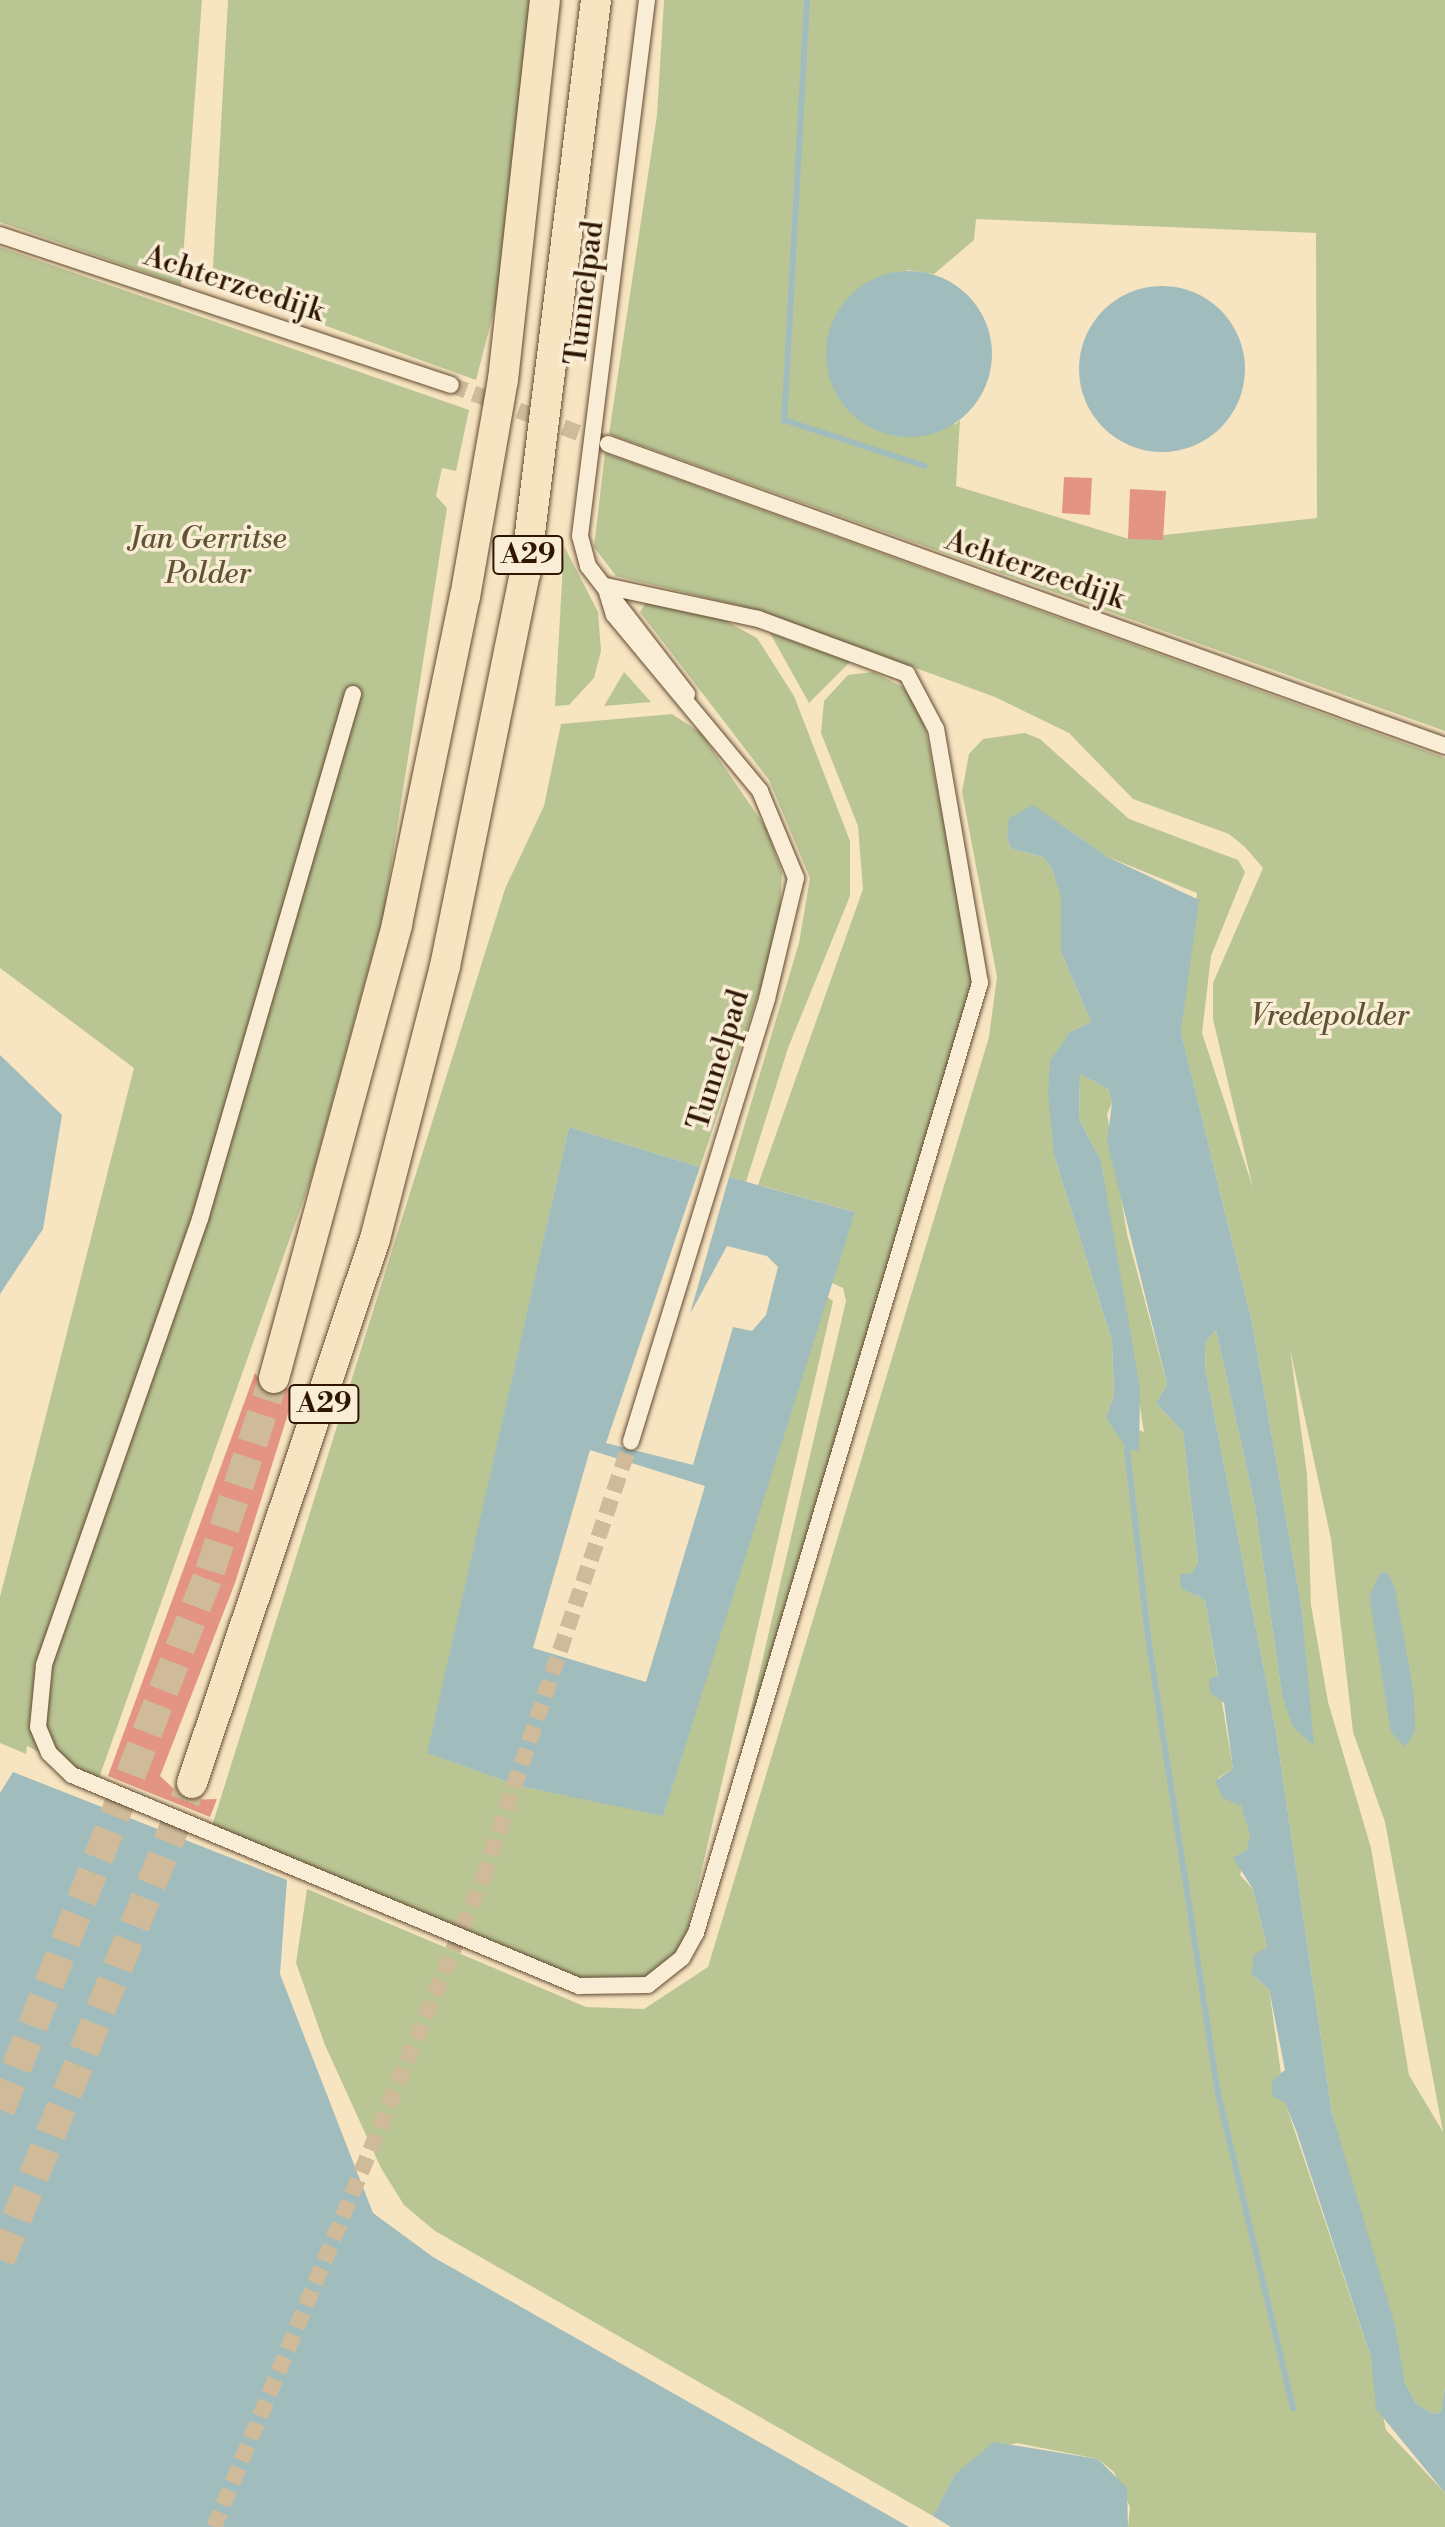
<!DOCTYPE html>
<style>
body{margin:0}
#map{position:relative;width:1445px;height:2527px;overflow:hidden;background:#f7e4c0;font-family:"Libre Bodoni",serif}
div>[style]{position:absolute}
.green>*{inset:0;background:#bac594}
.water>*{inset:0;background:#a1bcbc}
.round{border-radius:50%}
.stream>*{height:6px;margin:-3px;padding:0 3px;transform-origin:3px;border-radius:3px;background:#a1bcbc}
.building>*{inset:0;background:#e39483}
.street-tunnel>*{height:16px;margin-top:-8px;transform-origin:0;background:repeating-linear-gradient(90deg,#cfbb9a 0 16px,transparent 0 24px)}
.highway-tunnel>*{height:30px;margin-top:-15px;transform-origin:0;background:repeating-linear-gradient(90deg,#cfbb9a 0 30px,transparent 0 45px)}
.roads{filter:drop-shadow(0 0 2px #614a32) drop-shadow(0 0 2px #614a32)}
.street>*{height:16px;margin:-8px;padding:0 8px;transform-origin:8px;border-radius:8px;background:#faedd6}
.highway>*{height:30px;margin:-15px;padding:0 15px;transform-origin:15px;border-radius:15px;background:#f7e4c0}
span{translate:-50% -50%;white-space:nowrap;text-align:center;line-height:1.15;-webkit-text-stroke:7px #faedd6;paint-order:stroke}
.shield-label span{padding:2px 6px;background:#faedd6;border:2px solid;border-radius:6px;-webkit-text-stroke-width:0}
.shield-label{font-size:28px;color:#2f1602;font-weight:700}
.street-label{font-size:30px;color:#2f1602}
.park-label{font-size:30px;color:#605335;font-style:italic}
</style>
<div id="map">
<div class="green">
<div style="clip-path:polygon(0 0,202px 0,181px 285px,0 222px)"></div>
<div style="clip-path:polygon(228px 0,531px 0,498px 295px,476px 380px,212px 285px)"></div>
<div style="clip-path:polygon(evenodd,664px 0,1445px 0,1445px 731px,609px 434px,657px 115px,664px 0,976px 219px,1316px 233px,1317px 518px,1129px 539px,956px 486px,960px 420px,955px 425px,907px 270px,934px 274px,974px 240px,976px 219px)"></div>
<div style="clip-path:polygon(0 247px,469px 410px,456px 471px,442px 468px,436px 496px,447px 508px,384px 912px,312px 1176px,98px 1781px,27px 1746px,26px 1754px,0 1743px,0 1597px,134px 1068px,0 968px)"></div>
<div style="clip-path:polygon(evenodd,605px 453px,1445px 758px,1445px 2387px,1441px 2412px,1433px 2414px,1416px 2403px,1405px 2383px,1332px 2113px,1276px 1731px,1205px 1367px,1206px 1341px,1216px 1330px,1254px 1501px,1282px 1695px,1313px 1746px,1302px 1609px,1252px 1322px,1181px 1032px,1197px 893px,1108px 857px,1047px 815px,1007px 837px,1011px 849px,1043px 857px,1053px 871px,1062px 897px,1061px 952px,1091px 1022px,1070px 1032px,1054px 1155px,1112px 1341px,1114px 1394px,1106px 1418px,1144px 1432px,1101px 1161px,1079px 1119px,1080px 1074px,1108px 1089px,1112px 1103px,1107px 1114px,1127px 1234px,1167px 1384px,1156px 1403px,1183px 1432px,1198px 1562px,1192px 1574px,1196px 1596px,1205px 1599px,1233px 1769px,1218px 1778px,1241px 1806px,1251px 1834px,1240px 1875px,1253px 1889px,1267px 1947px,1251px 1974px,1269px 1989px,1285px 2102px,1371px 2358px,1386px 2430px,1445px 2493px,1445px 2527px,1128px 2527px,1130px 2507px,1114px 2472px,1098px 2459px,1017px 2443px,986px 2451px,955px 2474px,933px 2516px,435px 2231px,404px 2205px,381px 2168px,325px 2045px,296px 1963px,307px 1889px,586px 2007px,644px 2009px,708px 1967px,989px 1037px,997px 977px,962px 792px,969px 754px,983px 739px,1025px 733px,1040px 739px,1129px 819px,1238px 860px,1245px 872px,1211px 956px,1202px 1033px,1253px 1188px,1213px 1019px,1213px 983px,1263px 868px,1245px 847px,1229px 834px,1133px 799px,1069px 733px,995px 697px,757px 610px,616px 576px,594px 547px,605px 453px,1290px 1349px,1331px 1539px,1353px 1732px,1385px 1822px,1443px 2132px,1409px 2075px,1371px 1848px,1328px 1702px,1311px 1605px,1307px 1474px,1290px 1349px)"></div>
<div style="clip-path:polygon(564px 546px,598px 612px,601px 651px,594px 678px,569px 705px,555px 706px)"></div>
<div style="clip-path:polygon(646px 603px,713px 614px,757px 638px,794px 696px,850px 841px,850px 896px,788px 1048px,746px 1182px,729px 1177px,799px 943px,810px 878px,769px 780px,640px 612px)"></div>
<div style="clip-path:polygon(770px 633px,850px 662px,809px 703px)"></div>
<div style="clip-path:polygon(624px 672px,651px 702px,604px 706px)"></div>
<div style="clip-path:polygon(873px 672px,903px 687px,923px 716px,974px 979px,734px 1782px,846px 1301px,843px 1288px,830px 1282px,855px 1212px,758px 1185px,863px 889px,858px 826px,821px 733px,824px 701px,848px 675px)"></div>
<div style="clip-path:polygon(672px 714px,701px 733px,766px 828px,782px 873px,779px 933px,700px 1167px,569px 1127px,428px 1753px,519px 1786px,663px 1815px,826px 1296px,833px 1301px,683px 1951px,669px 1971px,604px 1990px,212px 1826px,505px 889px,544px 806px,561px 724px)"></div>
</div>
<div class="water">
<div class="round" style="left:826px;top:271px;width:166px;height:166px"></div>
<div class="round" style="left:1079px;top:286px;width:166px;height:166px"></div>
<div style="clip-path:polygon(1033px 805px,1108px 857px,1199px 900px,1181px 1032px,1252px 1322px,1302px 1609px,1314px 1746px,1293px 1727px,1282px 1695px,1254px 1501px,1216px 1330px,1206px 1341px,1205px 1367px,1276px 1731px,1332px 2113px,1395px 2325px,1405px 2383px,1416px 2403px,1433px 2414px,1441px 2412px,1445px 2387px,1445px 2493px,1376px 2409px,1371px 2358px,1296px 2130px,1285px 2103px,1272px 2096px,1272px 2081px,1285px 2070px,1269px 1989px,1251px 1974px,1254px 1955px,1267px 1947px,1253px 1889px,1233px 1858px,1247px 1850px,1250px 1834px,1241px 1806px,1223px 1798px,1215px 1781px,1233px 1769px,1224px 1703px,1210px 1692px,1209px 1679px,1218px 1676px,1205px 1600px,1181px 1588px,1180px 1574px,1192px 1573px,1198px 1562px,1183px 1432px,1156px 1403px,1167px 1384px,1107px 1142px,1112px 1103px,1108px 1089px,1080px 1074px,1079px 1119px,1101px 1161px,1140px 1388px,1139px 1451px,1127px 1449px,1106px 1418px,1114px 1394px,1112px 1341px,1054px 1155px,1048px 1094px,1050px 1061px,1070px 1032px,1091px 1022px,1061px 952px,1061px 897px,1053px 871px,1043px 857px,1011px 849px,1007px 837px,1009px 818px)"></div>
<div style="clip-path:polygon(0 1055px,62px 1115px,43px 1229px,0 1294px)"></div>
<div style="clip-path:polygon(evenodd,569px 1127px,700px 1167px,606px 1443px,693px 1465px,733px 1327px,752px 1331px,766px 1315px,778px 1267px,767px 1256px,727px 1246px,690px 1314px,729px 1177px,855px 1212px,663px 1816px,519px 1786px,427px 1753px,569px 1127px,590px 1450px,705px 1486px,646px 1682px,533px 1648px,590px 1450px)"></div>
<div style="clip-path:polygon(1380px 1573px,1388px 1573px,1395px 1588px,1414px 1694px,1415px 1732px,1405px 1747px,1391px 1732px,1369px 1596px)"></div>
<div style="clip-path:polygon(13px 1772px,287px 1880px,280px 1974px,373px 2213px,433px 2257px,909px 2527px,0 2527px,0 1793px)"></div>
<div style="clip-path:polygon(994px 2442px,1098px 2459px,1127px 2488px,1128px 2527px,951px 2527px,933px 2516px,955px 2474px)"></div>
</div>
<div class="stream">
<div style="left:807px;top:0;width:421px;rotate:93.1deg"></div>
<div style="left:784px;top:420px;width:148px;rotate:18.1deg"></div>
<div style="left:1127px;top:1449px;width:189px;rotate:83.6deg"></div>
<div style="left:1148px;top:1637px;width:457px;rotate:81.3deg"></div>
<div style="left:1217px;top:2089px;width:328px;rotate:76.6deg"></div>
</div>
<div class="building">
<div style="clip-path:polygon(1064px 477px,1092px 478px,1090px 515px,1062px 513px)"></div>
<div style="clip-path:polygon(1130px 489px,1166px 491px,1163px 540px,1128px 539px)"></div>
<div style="clip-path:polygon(255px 1373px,269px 1395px,297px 1385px,235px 1583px,160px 1776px,186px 1800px,217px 1799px,210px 1817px,108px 1776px)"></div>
</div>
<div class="street-tunnel">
<div style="left:451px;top:385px;width:162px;rotate:20.6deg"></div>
<div style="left:214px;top:2527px;width:703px;rotate:-67.49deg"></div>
<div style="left:483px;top:1878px;width:460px;rotate:-71.3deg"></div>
</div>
<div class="highway-tunnel">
<div style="left:0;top:2110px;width:578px;rotate:-68.71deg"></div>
<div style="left:210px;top:1571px;width:203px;rotate:-71.7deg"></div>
<div style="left:0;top:2260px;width:514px;rotate:-68.07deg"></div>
</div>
<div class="roads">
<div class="street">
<div style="left:647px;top:0;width:540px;rotate:97.13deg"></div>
<div style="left:580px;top:536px;width:31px;rotate:75deg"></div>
<div style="left:588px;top:566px;width:162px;rotate:52.3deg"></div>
<div style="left:0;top:235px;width:475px;rotate:18.4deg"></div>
<div style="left:608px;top:444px;width:890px;rotate:19.84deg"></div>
<div style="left:605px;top:586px;width:30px;rotate:73deg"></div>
<div style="left:614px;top:615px;width:229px;rotate:50.3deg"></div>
<div style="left:760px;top:791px;width:94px;rotate:67.5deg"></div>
<div style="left:796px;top:878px;width:124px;rotate:103.5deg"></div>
<div style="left:767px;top:999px;width:463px;rotate:107.1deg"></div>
<div style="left:353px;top:694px;width:547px;rotate:106.25deg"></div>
<div style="left:200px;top:1219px;width:472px;rotate:109.3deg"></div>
<div style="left:44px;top:1665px;width:62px;rotate:95.5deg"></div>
<div style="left:38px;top:1727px;width:28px;rotate:67deg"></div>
<div style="left:49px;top:1753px;width:32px;rotate:44deg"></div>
<div style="left:72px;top:1775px;width:549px;rotate:22.6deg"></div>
<div style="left:579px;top:1986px;width:69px;rotate:-0.8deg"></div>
<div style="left:648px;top:1985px;width:43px;rotate:-38.5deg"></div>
<div style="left:682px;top:1958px;width:29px;rotate:-61deg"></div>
<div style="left:696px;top:1933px;width:992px;rotate:-73.36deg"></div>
<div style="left:980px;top:983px;width:258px;rotate:-99.8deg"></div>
<div style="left:936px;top:729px;width:62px;rotate:-117.8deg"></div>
<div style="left:907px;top:674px;width:159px;rotate:-159.7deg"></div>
<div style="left:758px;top:619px;width:157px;rotate:-167.8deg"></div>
</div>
<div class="highway">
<div style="left:274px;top:1378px;width:470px;rotate:-74.8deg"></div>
<div style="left:397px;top:924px;width:334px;rotate:-78.3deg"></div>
<div style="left:465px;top:597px;width:220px;rotate:-80.1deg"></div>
<div style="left:503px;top:380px;width:382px;rotate:-83.7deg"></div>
<div style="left:192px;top:1783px;width:574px;rotate:-71.41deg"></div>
<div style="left:375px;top:1239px;width:282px;rotate:-75.6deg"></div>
<div style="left:445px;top:966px;width:400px;rotate:-78.5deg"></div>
<div style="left:525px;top:574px;width:578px;rotate:-82.95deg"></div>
</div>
</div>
<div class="shield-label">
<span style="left:528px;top:555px">A29</span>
<span style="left:324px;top:1404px">A29</span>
</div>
<div class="street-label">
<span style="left:234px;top:284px;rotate:18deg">Achterzeedijk</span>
<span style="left:585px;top:293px;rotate:-83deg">Tunnelpad</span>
<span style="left:1035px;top:570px;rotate:19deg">Achterzeedijk</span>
<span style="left:719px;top:1060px;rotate:-73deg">Tunnelpad</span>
</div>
<div class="park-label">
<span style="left:208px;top:556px">Jan Gerritse<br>Polder</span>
<span style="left:1330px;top:1016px">Vredepolder</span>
</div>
</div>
